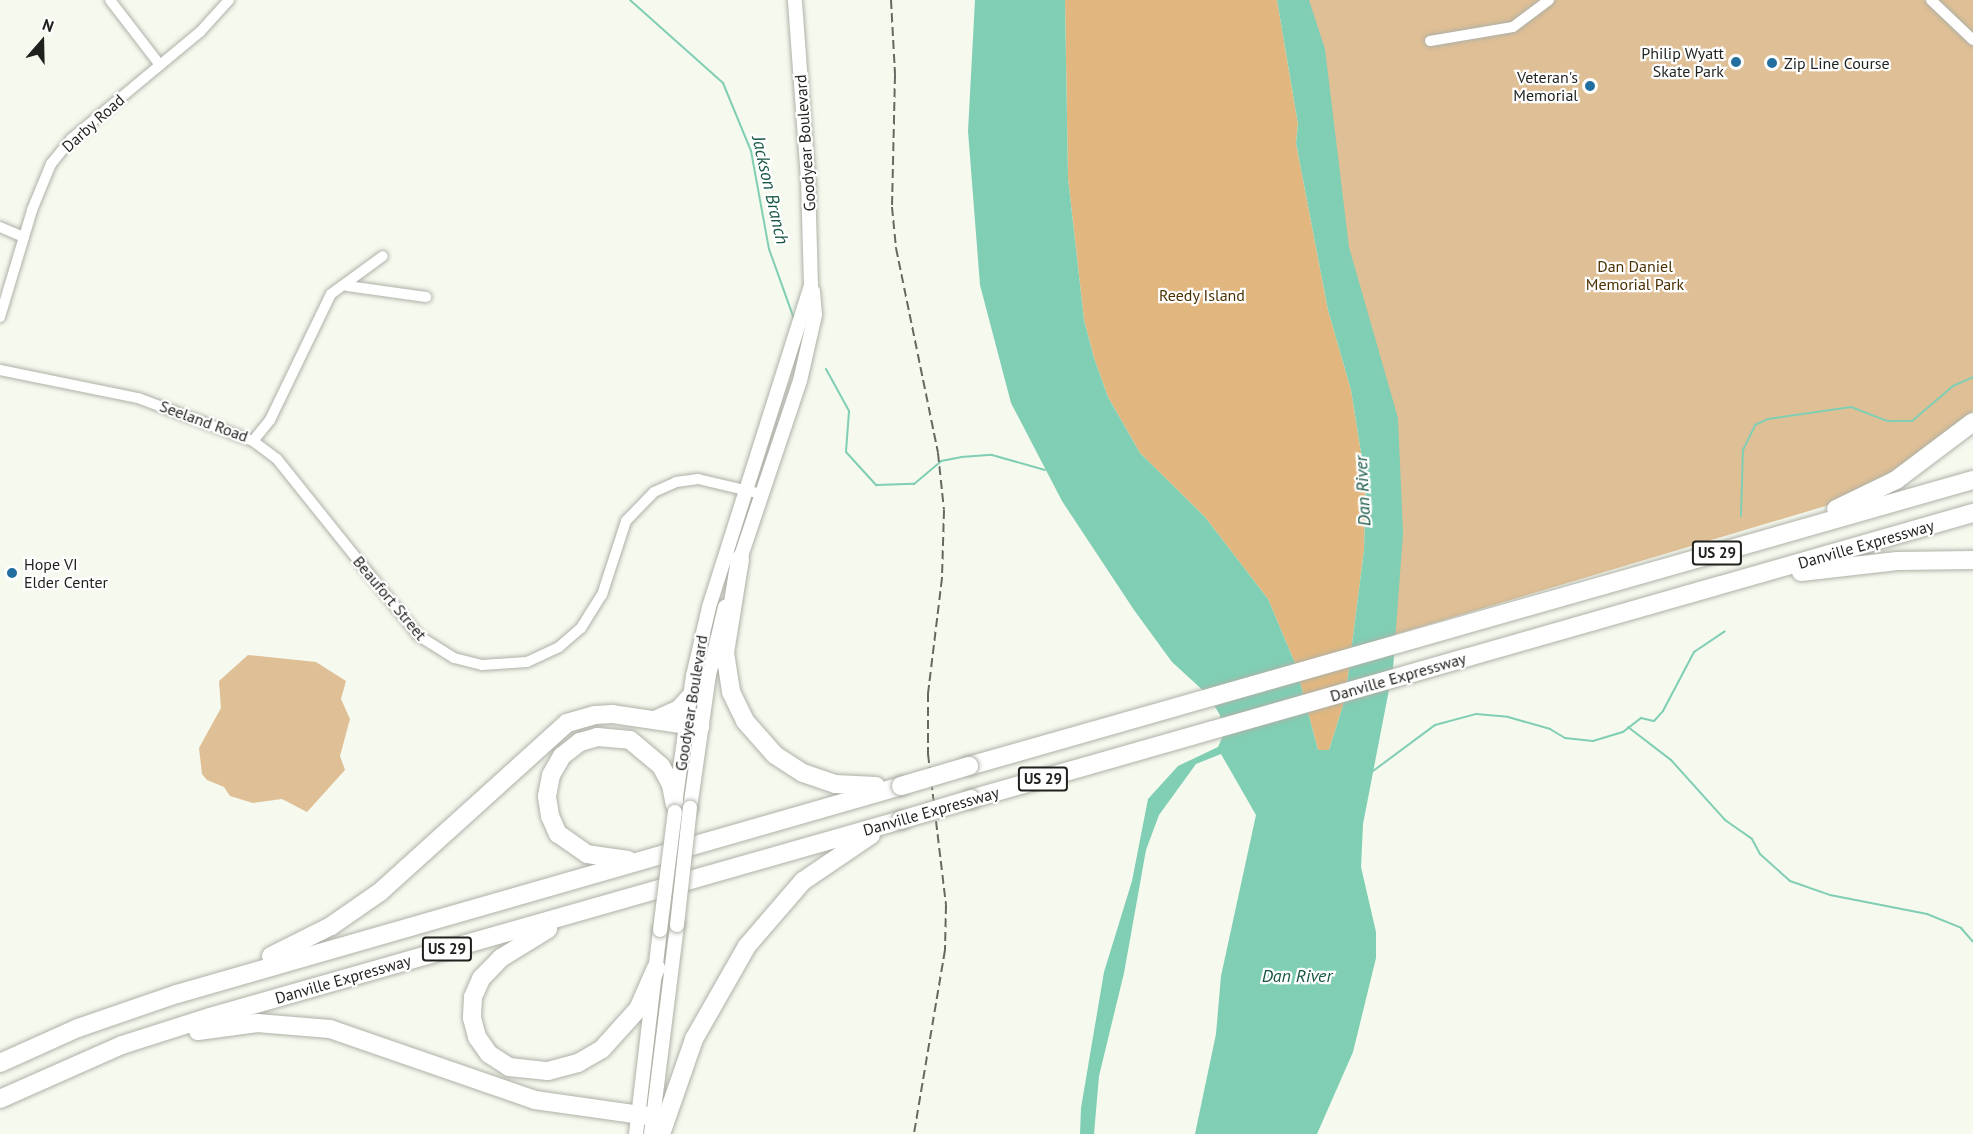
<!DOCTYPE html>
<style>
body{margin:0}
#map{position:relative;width:1973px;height:1134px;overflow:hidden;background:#f5f9ee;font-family:"PT Sans",sans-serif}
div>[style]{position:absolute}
.green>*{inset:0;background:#dfbf95}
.forest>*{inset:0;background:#e1b77f}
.water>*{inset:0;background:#80ceb4}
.stream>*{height:2px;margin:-1px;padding:0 1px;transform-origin:1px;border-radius:1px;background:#80ceb4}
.roads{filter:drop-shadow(0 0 2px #aeb1a7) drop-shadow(0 0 2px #aeb1a7)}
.street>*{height:10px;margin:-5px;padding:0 5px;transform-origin:5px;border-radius:5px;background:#fff}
.secondary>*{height:14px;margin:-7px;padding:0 7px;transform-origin:7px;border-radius:7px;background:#fff}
.highway>*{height:18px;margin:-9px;padding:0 9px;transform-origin:9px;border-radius:9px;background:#fff}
.rail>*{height:2px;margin-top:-1px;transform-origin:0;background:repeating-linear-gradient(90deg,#666962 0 9px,transparent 0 13.5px)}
.bridges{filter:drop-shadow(0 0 2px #aeb1a7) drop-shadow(0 0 2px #aeb1a7)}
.secondary-bridge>*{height:14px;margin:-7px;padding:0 7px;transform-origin:7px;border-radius:7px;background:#fff}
.highway-bridge>*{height:18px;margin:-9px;padding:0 9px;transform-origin:9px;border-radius:9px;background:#fff}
.dots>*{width:16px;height:16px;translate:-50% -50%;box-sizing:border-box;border:3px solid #fff;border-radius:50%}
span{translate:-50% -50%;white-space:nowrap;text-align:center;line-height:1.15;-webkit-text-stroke:4.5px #fff;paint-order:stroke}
.shield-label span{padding:2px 4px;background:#fff;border:2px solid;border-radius:4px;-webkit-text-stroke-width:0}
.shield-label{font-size:15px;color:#1f211d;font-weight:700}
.poi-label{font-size:16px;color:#1f211d}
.right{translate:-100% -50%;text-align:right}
.left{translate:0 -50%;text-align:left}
.street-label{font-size:16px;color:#1f211d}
.park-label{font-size:16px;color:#4b3000}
.water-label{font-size:18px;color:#165645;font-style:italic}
.north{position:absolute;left:12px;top:12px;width:60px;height:60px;-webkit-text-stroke:4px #fff;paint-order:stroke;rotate:20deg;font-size:16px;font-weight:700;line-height:24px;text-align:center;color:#1f211d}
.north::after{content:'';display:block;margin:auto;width:21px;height:27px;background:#1f211d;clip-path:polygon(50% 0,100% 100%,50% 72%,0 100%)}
</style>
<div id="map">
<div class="green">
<div style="clip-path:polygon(1305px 0,1973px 0,1973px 411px,1926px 450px,1880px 481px,1839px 502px,1390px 636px,1350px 268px)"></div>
<div style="clip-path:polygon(248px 655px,316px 662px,346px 681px,341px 699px,350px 719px,340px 756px,345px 770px,307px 812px,282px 799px,253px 803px,230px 796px,224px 787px,207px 780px,202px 774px,199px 748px,221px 708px,219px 681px)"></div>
</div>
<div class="forest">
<div style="clip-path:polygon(1065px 0,1277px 0,1298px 124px,1296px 143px,1328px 310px,1351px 390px,1366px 484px,1364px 550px,1345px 699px,1329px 750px,1318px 750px,1295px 663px,1268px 599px,1205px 517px,1140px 453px,1108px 397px,1094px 358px,1084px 320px,1068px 178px)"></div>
</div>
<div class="water">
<div style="clip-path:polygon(975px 0,1065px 0,1068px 178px,1084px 320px,1094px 358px,1108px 397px,1140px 453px,1205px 517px,1268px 599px,1295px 663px,1318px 750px,1329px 750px,1345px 699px,1364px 550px,1366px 484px,1351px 390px,1328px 310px,1296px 143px,1298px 124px,1277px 0,1309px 0,1325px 49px,1349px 247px,1398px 418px,1403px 533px,1393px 669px,1363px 824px,1361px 867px,1376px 932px,1376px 958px,1353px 1052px,1317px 1134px,1195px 1134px,1216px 1034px,1221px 976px,1256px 815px,1221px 754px,1196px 764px,1159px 815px,1146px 850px,1124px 973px,1099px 1076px,1094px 1134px,1080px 1134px,1081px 1108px,1104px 972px,1132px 881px,1148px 799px,1178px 766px,1218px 747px,1222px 738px,1220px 715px,1207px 694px,1172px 662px,1134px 610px,1062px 501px,1011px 403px,980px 285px,968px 131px)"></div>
</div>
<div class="stream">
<div style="left:630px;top:0;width:125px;rotate:41.7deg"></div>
<div style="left:723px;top:83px;width:74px;rotate:67.6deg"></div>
<div style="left:751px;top:151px;width:100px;rotate:79.6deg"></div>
<div style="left:769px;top:249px;width:74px;rotate:70.3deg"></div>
<div style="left:826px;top:369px;width:48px;rotate:61.3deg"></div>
<div style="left:849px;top:411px;width:41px;rotate:94.2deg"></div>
<div style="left:846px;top:452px;width:45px;rotate:47.7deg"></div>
<div style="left:876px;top:485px;width:38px;rotate:-2deg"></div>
<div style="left:914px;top:484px;width:35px;rotate:-40deg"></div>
<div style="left:941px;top:461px;width:20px;rotate:-11deg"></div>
<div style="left:961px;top:457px;width:31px;rotate:-4deg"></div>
<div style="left:992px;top:455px;width:55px;rotate:15.8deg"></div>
<div style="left:1741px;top:516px;width:66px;rotate:-88.3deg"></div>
<div style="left:1743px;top:450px;width:28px;rotate:-64deg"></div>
<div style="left:1755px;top:425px;width:14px;rotate:-25deg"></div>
<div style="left:1768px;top:419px;width:84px;rotate:-8.2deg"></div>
<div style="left:1851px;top:407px;width:40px;rotate:21deg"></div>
<div style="left:1888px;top:421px;width:24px"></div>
<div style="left:1912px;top:421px;width:54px;rotate:-40.5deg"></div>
<div style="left:1953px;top:386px;width:22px;rotate:-24deg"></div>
<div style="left:1628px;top:727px;width:54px;rotate:37.5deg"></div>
<div style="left:1671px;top:760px;width:81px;rotate:48deg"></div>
<div style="left:1725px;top:820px;width:33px;rotate:35deg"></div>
<div style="left:1752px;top:839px;width:17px;rotate:62deg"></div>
<div style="left:1760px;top:854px;width:40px;rotate:42deg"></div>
<div style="left:1790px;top:881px;width:42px;rotate:19.3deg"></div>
<div style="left:1830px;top:895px;width:99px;rotate:11.1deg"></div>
<div style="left:1927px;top:914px;width:37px;rotate:22deg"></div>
<div style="left:1961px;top:928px;width:18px;rotate:49deg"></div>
<div style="left:1369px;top:774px;width:82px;rotate:-36.6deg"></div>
<div style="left:1435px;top:725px;width:42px;rotate:-15deg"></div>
<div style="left:1476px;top:714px;width:32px;rotate:5deg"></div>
<div style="left:1508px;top:717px;width:44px;rotate:15.9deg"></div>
<div style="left:1550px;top:729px;width:17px;rotate:31deg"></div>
<div style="left:1565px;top:738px;width:28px;rotate:6deg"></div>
<div style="left:1593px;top:741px;width:31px;rotate:-17deg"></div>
<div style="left:1623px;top:732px;width:23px;rotate:-38deg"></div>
<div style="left:1641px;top:718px;width:13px;rotate:13deg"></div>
<div style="left:1654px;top:721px;width:13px;rotate:-48deg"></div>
<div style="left:1663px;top:711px;width:67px;rotate:-62.3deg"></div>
<div style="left:1694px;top:652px;width:37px;rotate:-34deg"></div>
</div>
<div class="roads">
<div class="street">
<div style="left:110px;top:0;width:82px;rotate:52.4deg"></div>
<div style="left:1931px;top:0;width:58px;rotate:43.6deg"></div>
<div style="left:1430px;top:41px;width:84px;rotate:-9.6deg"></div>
<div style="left:1513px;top:27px;width:45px;rotate:-36.9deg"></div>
<div style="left:0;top:227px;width:26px;rotate:23deg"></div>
<div style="left:347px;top:286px;width:80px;rotate:7.9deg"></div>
<div style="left:0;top:317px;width:112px;rotate:-73.3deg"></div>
<div style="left:32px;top:210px;width:50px;rotate:-67.6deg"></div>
<div style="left:51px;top:164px;width:32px;rotate:-51deg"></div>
<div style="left:71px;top:139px;width:168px;rotate:-39.7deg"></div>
<div style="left:200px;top:32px;width:43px;rotate:-47.8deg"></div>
<div style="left:0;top:370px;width:141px;rotate:11.5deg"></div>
<div style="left:138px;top:398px;width:123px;rotate:20.5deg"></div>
<div style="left:253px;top:441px;width:30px;rotate:37deg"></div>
<div style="left:277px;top:459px;width:227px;rotate:51.3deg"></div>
<div style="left:419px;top:636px;width:41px;rotate:32.2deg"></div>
<div style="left:454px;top:658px;width:29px;rotate:14deg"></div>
<div style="left:482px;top:665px;width:45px;rotate:-3.8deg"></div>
<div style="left:527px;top:662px;width:35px;rotate:-25deg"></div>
<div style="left:559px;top:647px;width:29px;rotate:-41deg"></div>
<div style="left:581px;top:628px;width:39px;rotate:-58deg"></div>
<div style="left:602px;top:595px;width:78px;rotate:-72deg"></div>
<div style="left:626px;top:521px;width:40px;rotate:-46deg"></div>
<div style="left:654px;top:492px;width:24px;rotate:-24deg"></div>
<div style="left:676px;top:482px;width:22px;rotate:-8deg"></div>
<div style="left:698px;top:479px;width:66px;rotate:13.2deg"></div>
<div style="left:253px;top:441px;width:27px;rotate:-51deg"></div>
<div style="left:270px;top:420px;width:140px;rotate:-64.2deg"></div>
<div style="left:331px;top:294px;width:64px;rotate:-36.2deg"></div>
</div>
<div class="secondary">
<div style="left:737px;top:568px;width:197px;rotate:-71.4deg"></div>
<div style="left:800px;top:381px;width:68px;rotate:-77.2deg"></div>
<div style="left:815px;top:315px;width:24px;rotate:-95deg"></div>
<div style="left:676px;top:797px;width:122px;rotate:-82deg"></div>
<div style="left:693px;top:676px;width:71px;rotate:-76.9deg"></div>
<div style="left:709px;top:607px;width:337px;rotate:-72.4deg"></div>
<div style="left:811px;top:286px;width:107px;rotate:-91.6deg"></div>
<div style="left:808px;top:179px;width:179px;rotate:-94.2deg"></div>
<div style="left:690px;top:808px;width:134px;rotate:-81.9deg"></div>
<div style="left:709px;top:675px;width:70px;rotate:-76.8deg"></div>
<div style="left:636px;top:1134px;width:205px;rotate:-83.3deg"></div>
<div style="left:651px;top:1134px;width:211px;rotate:-82.9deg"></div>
</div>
<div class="highway">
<div style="left:1836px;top:509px;width:67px;rotate:-25.8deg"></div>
<div style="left:1896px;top:480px;width:96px;rotate:-37deg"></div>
<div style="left:740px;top:559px;width:95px;rotate:99.1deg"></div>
<div style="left:725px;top:653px;width:39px;rotate:81deg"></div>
<div style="left:731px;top:692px;width:32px;rotate:64deg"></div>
<div style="left:745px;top:721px;width:45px;rotate:48.6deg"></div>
<div style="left:775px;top:755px;width:33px;rotate:33deg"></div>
<div style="left:803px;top:773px;width:34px;rotate:19deg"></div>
<div style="left:835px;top:784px;width:41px;rotate:2.8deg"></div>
<div style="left:1801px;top:572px;width:97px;rotate:-6.5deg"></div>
<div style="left:1897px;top:561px;width:76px;rotate:-0.8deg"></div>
<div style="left:657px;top:719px;width:24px;rotate:-24deg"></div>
<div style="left:679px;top:709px;width:15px;rotate:-48deg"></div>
<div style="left:969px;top:766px;width:1044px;rotate:-15.9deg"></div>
<div style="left:971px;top:799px;width:1042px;rotate:-15.93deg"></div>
<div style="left:628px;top:860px;width:41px;rotate:-171.7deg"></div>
<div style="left:587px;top:854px;width:35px;rotate:-145deg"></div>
<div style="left:558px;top:834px;width:20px;rotate:-114deg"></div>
<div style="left:550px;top:816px;width:20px;rotate:-99deg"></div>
<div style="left:547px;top:796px;width:21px;rotate:-79deg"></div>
<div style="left:551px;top:775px;width:22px;rotate:-60deg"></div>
<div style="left:562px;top:756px;width:23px;rotate:-38deg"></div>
<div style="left:580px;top:742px;width:18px;rotate:-16deg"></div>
<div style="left:597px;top:737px;width:33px;rotate:5deg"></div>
<div style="left:630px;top:740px;width:40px;rotate:40deg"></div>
<div style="left:661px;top:766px;width:21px;rotate:62deg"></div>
<div style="left:671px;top:785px;width:20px;rotate:79deg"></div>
<div style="left:548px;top:929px;width:55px;rotate:148.3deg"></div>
<div style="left:501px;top:958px;width:29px;rotate:134deg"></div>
<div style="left:481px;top:979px;width:20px;rotate:114deg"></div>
<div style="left:473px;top:997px;width:21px;rotate:93deg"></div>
<div style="left:472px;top:1018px;width:20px;rotate:75deg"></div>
<div style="left:477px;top:1037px;width:21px;rotate:55deg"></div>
<div style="left:489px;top:1054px;width:24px;rotate:33deg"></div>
<div style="left:509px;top:1067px;width:39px;rotate:6deg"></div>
<div style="left:548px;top:1071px;width:31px;rotate:-15deg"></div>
<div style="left:578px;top:1063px;width:28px;rotate:-30deg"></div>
<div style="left:602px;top:1049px;width:54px;rotate:-48deg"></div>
<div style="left:638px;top:1009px;width:45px;rotate:-66.3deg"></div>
<div style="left:271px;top:956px;width:67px;rotate:-26.6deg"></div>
<div style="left:331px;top:926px;width:60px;rotate:-34.8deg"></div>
<div style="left:380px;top:892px;width:252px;rotate:-42.1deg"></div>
<div style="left:567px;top:723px;width:29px;rotate:-16deg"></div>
<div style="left:595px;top:715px;width:17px;rotate:-3deg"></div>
<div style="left:612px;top:714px;width:89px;rotate:8.4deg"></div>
<div style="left:198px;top:1031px;width:60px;rotate:-7.7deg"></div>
<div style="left:257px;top:1023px;width:73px;rotate:4.7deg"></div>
<div style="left:330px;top:1029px;width:217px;rotate:19.1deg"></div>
<div style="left:535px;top:1100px;width:120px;rotate:8.1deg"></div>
<div style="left:0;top:1063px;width:85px;rotate:-24.2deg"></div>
<div style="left:78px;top:1028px;width:105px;rotate:-19deg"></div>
<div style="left:177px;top:994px;width:753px;rotate:-16.03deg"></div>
<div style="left:0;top:1099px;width:133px;rotate:-23.9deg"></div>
<div style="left:122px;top:1045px;width:92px;rotate:-17.7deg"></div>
<div style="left:210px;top:1017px;width:719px;rotate:-15.91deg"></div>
<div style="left:661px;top:1134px;width:101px;rotate:-70.8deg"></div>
<div style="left:694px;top:1039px;width:107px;rotate:-60.3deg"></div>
<div style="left:747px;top:946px;width:86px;rotate:-49.3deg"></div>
<div style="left:803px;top:881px;width:82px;rotate:-34.1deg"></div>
</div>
</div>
<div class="rail">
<div style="left:891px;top:0;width:75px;rotate:86.9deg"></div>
<div style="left:895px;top:75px;width:132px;rotate:91.3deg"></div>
<div style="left:892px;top:207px;width:41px;rotate:84.4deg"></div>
<div style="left:896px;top:248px;width:209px;rotate:78.4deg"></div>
<div style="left:938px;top:453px;width:57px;rotate:84deg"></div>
<div style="left:944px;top:510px;width:68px;rotate:91.7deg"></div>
<div style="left:942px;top:578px;width:116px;rotate:96.9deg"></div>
<div style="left:928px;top:693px;width:61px;rotate:90deg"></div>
<div style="left:928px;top:754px;width:152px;rotate:83.2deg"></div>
<div style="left:946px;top:905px;width:45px;rotate:91.3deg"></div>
<div style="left:945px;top:950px;width:187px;rotate:99.6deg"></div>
</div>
<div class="bridges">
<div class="secondary-bridge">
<div style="left:677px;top:925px;width:118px;rotate:-83.7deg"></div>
<div style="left:660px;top:930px;width:119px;rotate:-82.8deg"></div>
</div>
<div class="highway-bridge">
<div style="left:901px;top:786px;width:71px;rotate:-16.4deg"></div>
<div style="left:901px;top:820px;width:73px;rotate:-16.7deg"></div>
</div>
</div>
<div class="dots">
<div style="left:1736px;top:62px;background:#226ea1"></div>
<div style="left:1772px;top:63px;background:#226ea1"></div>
<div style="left:1590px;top:86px;background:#226ea1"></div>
<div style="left:12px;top:573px;background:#226ea1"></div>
</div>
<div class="shield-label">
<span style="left:1717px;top:553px">US 29</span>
<span style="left:1043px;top:779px">US 29</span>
<span style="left:447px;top:949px">US 29</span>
</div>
<div class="poi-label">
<span class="right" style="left:1724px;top:62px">Philip Wyatt<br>Skate Park</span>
<span class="left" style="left:1784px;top:63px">Zip Line Course</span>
<span class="right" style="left:1578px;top:86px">Veteran's<br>Memorial</span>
<span class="left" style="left:24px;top:573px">Hope VI<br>Elder Center</span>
</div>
<div class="street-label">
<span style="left:93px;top:123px;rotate:-42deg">Darby Road</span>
<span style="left:805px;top:143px;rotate:-94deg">Goodyear Boulevard</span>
<span style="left:204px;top:421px;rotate:20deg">Seeland Road</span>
<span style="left:1866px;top:544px;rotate:-16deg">Danville Expressway</span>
<span style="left:390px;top:598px;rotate:50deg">Beaufort Street</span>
<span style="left:1398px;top:677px;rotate:-16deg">Danville Expressway</span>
<span style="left:691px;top:703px;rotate:-81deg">Goodyear Boulevard</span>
<span style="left:931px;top:811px;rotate:-16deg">Danville Expressway</span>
<span style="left:343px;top:979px;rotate:-16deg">Danville Expressway</span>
</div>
<div class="park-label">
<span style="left:1635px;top:275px">Dan Daniel<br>Memorial Park</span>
<span style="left:1202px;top:295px">Reedy Island</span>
</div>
<div class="water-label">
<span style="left:770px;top:190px;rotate:77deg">Jackson Branch</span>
<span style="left:1363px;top:491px;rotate:-93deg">Dan River</span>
<span style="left:1297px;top:976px">Dan River</span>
</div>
<div class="north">N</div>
</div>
